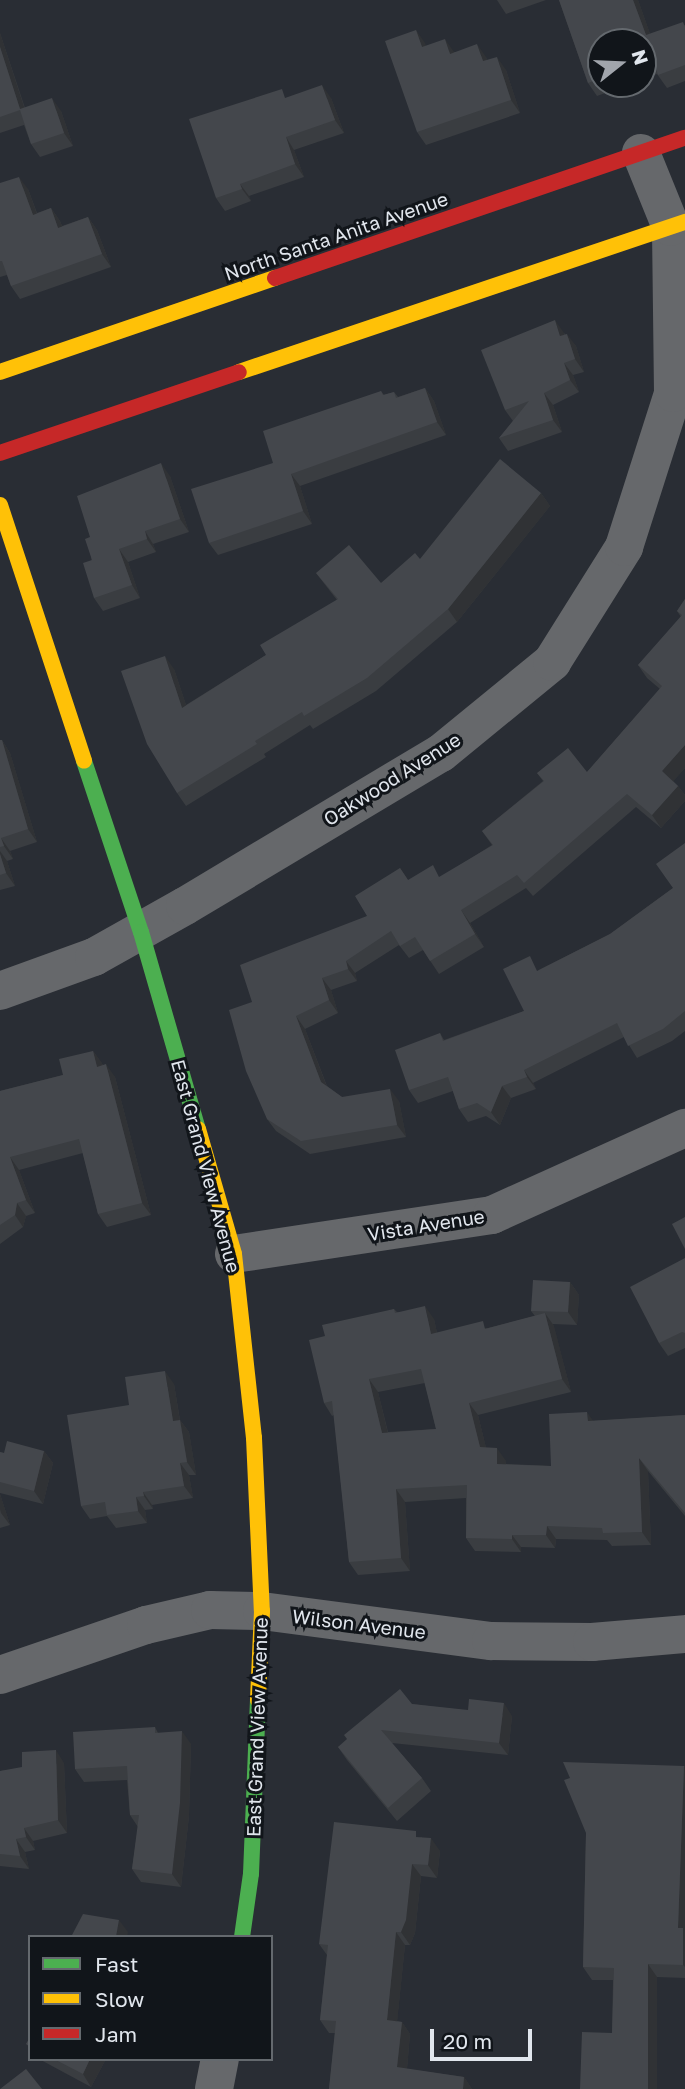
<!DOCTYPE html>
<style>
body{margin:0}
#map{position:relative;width:685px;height:2089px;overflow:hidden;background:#292d34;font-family:"Golos Text",sans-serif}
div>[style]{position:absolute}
.street>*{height:38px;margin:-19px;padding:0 19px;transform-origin:19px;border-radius:19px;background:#66686b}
.fast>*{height:16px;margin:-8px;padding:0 8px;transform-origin:8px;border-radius:8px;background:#4caf50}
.slow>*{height:16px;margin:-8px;padding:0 8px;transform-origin:8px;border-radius:8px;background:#ffc107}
.jam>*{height:16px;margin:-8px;padding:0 8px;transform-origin:8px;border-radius:8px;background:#c62828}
.wall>*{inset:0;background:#3a3d41}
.shaded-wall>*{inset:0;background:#303235}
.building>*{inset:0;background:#44474c}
span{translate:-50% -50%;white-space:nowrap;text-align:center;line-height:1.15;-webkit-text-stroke:6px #11151a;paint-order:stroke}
.street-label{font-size:19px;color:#e1e6ed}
.legend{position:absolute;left:28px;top:1935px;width:245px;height:126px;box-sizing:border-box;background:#11151a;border:2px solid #64696e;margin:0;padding:9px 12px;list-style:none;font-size:21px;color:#e1e6ed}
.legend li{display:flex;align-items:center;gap:14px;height:35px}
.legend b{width:35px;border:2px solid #64696e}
.north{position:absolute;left:587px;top:28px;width:70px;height:70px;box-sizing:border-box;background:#11151a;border:2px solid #64696e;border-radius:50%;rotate:72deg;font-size:19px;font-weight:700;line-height:28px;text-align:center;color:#e1e6ed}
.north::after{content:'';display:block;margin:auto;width:24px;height:32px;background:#a1a5ac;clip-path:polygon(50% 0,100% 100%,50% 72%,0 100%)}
.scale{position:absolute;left:430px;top:2029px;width:102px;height:32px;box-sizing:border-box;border:4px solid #e1e6ed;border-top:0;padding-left:9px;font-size:21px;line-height:24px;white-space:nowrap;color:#e1e6ed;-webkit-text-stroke:5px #11151a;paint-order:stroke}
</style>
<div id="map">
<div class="street">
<div style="left:0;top:991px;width:100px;rotate:-19.9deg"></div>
<div style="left:94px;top:957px;width:104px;rotate:-29.3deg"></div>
<div style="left:185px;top:906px;width:298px;rotate:-30.9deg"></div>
<div style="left:441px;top:753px;width:144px;rotate:-39.3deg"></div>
<div style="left:552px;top:662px;width:136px;rotate:-57.9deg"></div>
<div style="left:624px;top:547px;width:162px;rotate:-72.3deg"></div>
<div style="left:673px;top:393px;width:166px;rotate:-90.7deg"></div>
<div style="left:671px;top:227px;width:80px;rotate:-112.1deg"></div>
<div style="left:234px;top:1254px;width:261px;rotate:-8.6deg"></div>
<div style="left:492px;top:1215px;width:212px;rotate:-24.3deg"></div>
<div style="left:0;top:1675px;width:154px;rotate:-18.9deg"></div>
<div style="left:146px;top:1625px;width:66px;rotate:-13.2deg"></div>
<div style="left:210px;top:1610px;width:52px;rotate:1.1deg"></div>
<div style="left:262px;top:1611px;width:231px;rotate:7.5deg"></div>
<div style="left:491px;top:1641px;width:101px;rotate:0.6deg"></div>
<div style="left:592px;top:1642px;width:93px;rotate:-4.9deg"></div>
<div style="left:214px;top:2089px;width:31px;rotate:-79deg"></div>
</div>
<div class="fast">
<div style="left:84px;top:761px;width:180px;rotate:71.6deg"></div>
<div style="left:141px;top:932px;width:205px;rotate:73.9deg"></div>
<div style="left:242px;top:1937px;width:64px;rotate:-81.9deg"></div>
<div style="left:251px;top:1874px;width:174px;rotate:-87.7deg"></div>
</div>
<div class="slow">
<div style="left:0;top:372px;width:291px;rotate:-18.9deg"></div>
<div style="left:239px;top:372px;width:471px;rotate:-18.6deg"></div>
<div style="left:0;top:505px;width:269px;rotate:71.8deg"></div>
<div style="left:198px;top:1129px;width:130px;rotate:73.9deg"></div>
<div style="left:234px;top:1254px;width:185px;rotate:83.8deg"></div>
<div style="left:254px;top:1438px;width:173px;rotate:87.4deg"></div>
<div style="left:262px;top:1611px;width:89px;rotate:92.6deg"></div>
</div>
<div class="jam">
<div style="left:275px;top:278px;width:433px;rotate:-18.9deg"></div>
<div style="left:0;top:453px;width:252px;rotate:-18.7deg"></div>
</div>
<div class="wall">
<div style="clip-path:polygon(497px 0,546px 0,506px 14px)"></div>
<div style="clip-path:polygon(559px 0,638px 0,650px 34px,685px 25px,685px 81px,667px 88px,657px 74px,643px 79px,643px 42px,601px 42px,601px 84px,630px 84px,597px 96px,588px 83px)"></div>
<div style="clip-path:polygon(416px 30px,425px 46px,454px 52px,486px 57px,487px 60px,506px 70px,520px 113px,426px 145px,417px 132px)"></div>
<div style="clip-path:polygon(0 33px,25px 108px,61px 111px,73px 146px,40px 157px,31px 144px,24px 125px,0 133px)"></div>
<div style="clip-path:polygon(288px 97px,331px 98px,344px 133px,294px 150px,304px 177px,249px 196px,251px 201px,225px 211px,216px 198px)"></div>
<div style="clip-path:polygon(0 183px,28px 189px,37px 213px,51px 208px,60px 221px,62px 226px,88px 217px,97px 230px,111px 267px,20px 299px,11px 286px,7px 275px,0 277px)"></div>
<div style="clip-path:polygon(564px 333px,576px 346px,584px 372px,573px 375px,579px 392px,553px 405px,562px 432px,508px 451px,499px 438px,513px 421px,505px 410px)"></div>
<div style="clip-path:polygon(425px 388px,434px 401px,446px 435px,300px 486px,312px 524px,218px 555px,209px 543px,273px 463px,381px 391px,384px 395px,394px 392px,398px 397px)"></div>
<div style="clip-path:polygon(170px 476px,189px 532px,153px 544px,156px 552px,128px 562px,140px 598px,103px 611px,94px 598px,90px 537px)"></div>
<div style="clip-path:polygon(541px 493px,550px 506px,457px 622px,376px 691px,313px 729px,310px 725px,264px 754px,266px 757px,186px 806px,177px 793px,174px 669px,186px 705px,266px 655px,337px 600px,316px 573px,381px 583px,420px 559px)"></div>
<div style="clip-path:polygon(685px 599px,685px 768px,673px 781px,678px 786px,685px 795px,685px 801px,661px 828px,636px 807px,533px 896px,526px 888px,470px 923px,484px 947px,439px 974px,423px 950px,409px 958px,399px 945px,355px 973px,357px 981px,331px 990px,338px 1013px,305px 1029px,327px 1086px,342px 1097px,399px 1101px,406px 1137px,310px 1154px,276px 1131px,267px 1119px,252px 1002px,367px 916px,400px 868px,408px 880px,441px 877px,492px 845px,482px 831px,543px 781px,537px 773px,587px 772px,660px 689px,647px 678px,638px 665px,681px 617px,677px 611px)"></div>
<div style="clip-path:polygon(0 740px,2px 740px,10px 753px,37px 842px,10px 851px,13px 859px,7px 861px,15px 886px,0 890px)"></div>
<div style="clip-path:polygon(685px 843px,685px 1031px,672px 1041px,637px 1058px,624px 1037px,533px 1083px,536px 1089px,511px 1098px,500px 1125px,486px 1116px,468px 1122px,459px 1109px,453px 1091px,418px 1103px,409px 1090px,440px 1033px,444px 1040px,524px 1011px,539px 970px,610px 934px,673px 888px)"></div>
<div style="clip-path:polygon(93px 1051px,103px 1065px,115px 1077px,151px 1215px,107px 1227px,98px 1214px,83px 1153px,19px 1170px,35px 1213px,26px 1216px,23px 1227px,0 1244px,0 1091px,63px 1075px)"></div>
<div style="clip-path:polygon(685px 1258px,685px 1348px,668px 1356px,659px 1343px)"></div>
<div style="clip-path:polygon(evenodd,570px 1282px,579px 1295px,577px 1325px,553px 1324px,571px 1392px,478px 1415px,486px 1448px,506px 1461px,506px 1464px,551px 1466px,593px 1421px,685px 1415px,685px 1516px,648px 1471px,651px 1545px,612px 1546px,607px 1540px,556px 1539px,555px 1548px,521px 1547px,521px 1552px,475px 1551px,466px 1538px,466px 1498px,405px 1502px,410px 1571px,358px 1575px,349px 1562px,334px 1415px,332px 1416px,324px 1403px,325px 1336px,394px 1309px,397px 1312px,434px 1319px,437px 1333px,488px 1328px,535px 1316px,531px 1311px,570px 1282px,425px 1383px,436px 1429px,388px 1432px,378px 1392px,425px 1383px)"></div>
<div style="clip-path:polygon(174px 1384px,180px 1420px,189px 1432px,196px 1475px,189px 1475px,193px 1498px,152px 1505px,153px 1509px,145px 1510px,147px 1523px,116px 1528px,107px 1516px,90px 1519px,81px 1506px,129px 1405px)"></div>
<div style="clip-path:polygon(44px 1451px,53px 1463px,43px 1504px,0 1493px,0 1452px,4px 1453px)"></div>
<div style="clip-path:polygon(0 1494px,10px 1525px,0 1528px)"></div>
<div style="clip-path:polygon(412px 1704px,512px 1716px,508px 1755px,392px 1743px,422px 1778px,431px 1791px,397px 1821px,347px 1760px,338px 1747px)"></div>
<div style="clip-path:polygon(155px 1727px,158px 1733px,191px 1744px,189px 1816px,181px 1887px,141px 1882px,132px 1869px,138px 1827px,130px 1815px,127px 1780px,84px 1782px,75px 1769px)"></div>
<div style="clip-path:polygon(64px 1763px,67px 1833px,33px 1841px,35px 1850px,25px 1852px,29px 1869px,0 1866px,0 1771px)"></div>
<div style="clip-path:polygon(684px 1766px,685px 1767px,685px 1978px,657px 1977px,612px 2033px,613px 1980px,592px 1980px,583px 1967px,586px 1833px)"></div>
<div style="clip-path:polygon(421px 1837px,440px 1851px,437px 1878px,421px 1876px,415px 1933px,410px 1945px,405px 1945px,397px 2021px,402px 2022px,410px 2034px,407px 2069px,464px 2077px,472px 2089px,329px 2089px,335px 2033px,329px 2033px,320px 2020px,327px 1955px,319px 1944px)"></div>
<div style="clip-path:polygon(39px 2059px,106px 2059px,91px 2087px)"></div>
</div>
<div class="shaded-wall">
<div style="clip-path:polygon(633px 0,638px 0,655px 48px,646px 35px)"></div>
<div style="clip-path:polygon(416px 30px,425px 43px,431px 60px,422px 47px)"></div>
<div style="clip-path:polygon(0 33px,29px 122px,20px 109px,0 47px)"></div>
<div style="clip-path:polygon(445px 39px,454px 52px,459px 67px,450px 54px)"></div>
<div style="clip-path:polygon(477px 44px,486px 57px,492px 74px,483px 61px)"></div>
<div style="clip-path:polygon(497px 57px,506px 70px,520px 113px,511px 100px)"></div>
<div style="clip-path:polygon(322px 85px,331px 98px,344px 133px,335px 120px)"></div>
<div style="clip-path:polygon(52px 98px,61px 111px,73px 146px,64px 133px)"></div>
<div style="clip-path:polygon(286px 137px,294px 150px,304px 177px,295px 164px)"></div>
<div style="clip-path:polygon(19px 177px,28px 189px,42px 228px,33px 215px)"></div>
<div style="clip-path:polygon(240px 184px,249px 196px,251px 201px,242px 189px)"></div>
<div style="clip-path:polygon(51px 208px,60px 221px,67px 240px,58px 228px)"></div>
<div style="clip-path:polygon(88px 217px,97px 230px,111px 267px,102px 254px)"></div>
<div style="clip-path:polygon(555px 320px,564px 333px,569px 349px,560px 336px)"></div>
<div style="clip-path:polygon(567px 334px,576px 346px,584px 372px,575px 359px)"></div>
<div style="clip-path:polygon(564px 363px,573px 375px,579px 392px,570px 380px)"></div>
<div style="clip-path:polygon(425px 388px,434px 401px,446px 435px,437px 422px)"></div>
<div style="clip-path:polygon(544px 393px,553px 405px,562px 432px,553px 420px)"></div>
<div style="clip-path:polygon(161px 463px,170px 476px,189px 532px,180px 519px)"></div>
<div style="clip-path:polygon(291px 474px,300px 486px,312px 524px,303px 511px)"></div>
<div style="clip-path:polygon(541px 493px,550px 506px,457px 622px,448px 609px)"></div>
<div style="clip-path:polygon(145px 531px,153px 544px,156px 552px,147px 539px)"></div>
<div style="clip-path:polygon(119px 549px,128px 562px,140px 598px,132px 585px)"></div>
<div style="clip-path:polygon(165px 656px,174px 669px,191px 720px,182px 708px)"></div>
<div style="clip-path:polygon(2px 740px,10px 753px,37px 842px,28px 829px)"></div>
<div style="clip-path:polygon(685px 745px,685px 768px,671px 784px,662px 771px)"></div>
<div style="clip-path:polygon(678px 786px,685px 795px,685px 801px,661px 828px,652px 815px)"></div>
<div style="clip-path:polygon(1px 838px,10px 851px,13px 859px,4px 846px)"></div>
<div style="clip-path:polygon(0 851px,7px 861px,15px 886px,6px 873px,0 854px)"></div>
<div style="clip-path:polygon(461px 910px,470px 923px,484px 947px,475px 934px)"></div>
<div style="clip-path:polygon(346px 961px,355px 973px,357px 981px,348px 969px)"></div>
<div style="clip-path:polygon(322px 978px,331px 990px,338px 1013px,329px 1000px)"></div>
<div style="clip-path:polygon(296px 1016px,305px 1029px,330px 1095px,321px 1082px)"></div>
<div style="clip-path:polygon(93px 1051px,102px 1063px,106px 1080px,97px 1067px)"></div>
<div style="clip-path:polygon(106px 1064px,115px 1077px,151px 1215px,142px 1203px)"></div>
<div style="clip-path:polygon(524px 1070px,533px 1083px,536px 1089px,527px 1077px)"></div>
<div style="clip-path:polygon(502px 1086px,511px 1098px,500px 1125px,491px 1112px)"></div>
<div style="clip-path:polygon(390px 1089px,399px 1101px,406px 1137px,397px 1125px)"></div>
<div style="clip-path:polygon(10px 1157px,19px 1170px,35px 1213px,26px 1200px)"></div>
<div style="clip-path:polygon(17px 1203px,26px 1216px,23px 1227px,15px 1215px)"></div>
<div style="clip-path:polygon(570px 1282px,579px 1295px,577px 1325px,568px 1312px)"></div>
<div style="clip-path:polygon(425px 1306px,434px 1319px,440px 1347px,431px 1334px)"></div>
<div style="clip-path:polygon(545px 1313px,554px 1326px,571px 1392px,562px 1379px)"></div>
<div style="clip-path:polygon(165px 1371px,174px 1384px,182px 1434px,173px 1421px)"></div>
<div style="clip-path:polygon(369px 1379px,378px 1392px,391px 1446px,382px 1433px)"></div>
<div style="clip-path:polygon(469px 1403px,478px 1415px,489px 1460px,480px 1447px)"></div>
<div style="clip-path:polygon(587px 1412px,596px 1425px,588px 1421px)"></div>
<div style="clip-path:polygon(180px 1420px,189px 1432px,196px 1475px,187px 1462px)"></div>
<div style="clip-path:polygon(497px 1448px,506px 1461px,505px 1477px,497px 1464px)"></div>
<div style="clip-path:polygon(44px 1451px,53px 1463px,43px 1504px,34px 1491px)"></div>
<div style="clip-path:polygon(639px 1458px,648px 1471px,651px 1545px,642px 1532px)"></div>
<div style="clip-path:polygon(180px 1463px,189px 1475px,193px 1498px,184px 1486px)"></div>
<div style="clip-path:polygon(396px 1489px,405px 1502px,410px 1571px,401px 1558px)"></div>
<div style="clip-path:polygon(143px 1492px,152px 1505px,153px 1509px,144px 1496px)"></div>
<div style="clip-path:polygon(0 1494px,10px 1525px,1px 1513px,0 1509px)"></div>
<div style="clip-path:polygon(136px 1497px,145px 1510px,147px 1523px,138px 1511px)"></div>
<div style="clip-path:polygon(547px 1526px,556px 1539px,555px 1548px,546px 1535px)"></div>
<div style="clip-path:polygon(512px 1535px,521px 1547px,521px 1552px,512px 1539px)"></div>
<div style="clip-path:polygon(504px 1703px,512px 1716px,508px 1755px,499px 1743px)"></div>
<div style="clip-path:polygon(182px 1731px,191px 1744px,189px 1816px,181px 1887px,172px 1874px)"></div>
<div style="clip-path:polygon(56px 1750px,64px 1763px,67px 1833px,58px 1820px)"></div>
<div style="clip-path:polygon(684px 1766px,685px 1767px,685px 1967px,683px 1965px,678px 1928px)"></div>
<div style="clip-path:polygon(24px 1828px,33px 1841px,35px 1850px,26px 1837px)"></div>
<div style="clip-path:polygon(431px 1838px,440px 1851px,437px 1878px,428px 1865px)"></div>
<div style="clip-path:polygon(16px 1839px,25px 1852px,29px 1869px,20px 1856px)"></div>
<div style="clip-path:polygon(412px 1864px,421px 1876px,415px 1933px,410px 1945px,401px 1932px)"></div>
<div style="clip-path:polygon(119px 1920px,128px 1932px,127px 1937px,116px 1937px)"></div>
<div style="clip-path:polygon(396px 1932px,405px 1945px,396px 2033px,387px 2020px)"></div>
<div style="clip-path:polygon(648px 1964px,657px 1977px,657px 2089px,648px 2089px)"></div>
<div style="clip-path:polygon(402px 2022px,410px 2034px,406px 2080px,397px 2067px)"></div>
<div style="clip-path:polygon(90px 2059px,106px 2059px,91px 2087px,83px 2074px)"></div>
<div style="clip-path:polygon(464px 2077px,472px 2089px,463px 2089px)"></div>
</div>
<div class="building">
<div style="clip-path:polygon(559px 0,633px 0,646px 35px,683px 22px,685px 27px,685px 65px,658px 75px,653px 60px,643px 63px,643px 42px,601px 42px,601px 78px,588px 83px)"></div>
<div style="clip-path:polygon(416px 30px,422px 47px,445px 39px,450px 54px,477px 44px,483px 61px,497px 57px,511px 100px,417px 132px,385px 41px)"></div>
<div style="clip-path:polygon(0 47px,20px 109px,52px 98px,64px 133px,31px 144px,20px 110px,0 117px)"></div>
<div style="clip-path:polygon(322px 85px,335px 120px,286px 137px,295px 164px,240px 184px,242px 189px,216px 198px,189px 119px,282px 89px,285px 98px)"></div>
<div style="clip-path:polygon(19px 177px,33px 215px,51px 208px,58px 228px,88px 217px,102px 254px,11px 286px,2px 261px,0 261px,0 183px)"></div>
<div style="clip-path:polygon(555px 320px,560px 336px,567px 334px,575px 359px,564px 363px,570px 380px,544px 393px,553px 420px,499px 438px,529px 401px,505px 410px,481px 350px)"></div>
<div style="clip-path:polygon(425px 388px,437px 422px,291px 474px,303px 511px,209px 543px,191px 489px,273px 463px,263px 431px,381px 391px,383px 395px,394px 392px,396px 398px)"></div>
<div style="clip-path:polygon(500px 459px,541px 493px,448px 609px,367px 678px,304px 716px,302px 712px,255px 741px,257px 744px,177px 793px,147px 744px,121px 671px,165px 656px,182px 708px,266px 655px,260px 645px,338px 599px,316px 573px,349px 545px,381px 583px,415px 553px,420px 559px)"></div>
<div style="clip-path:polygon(161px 463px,180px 519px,145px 531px,147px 539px,119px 549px,132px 585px,94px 598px,83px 563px,92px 560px,85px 539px,90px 537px,77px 496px)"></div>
<div style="clip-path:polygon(685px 599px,685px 745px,662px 771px,678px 786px,652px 815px,627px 794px,524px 883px,517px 875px,461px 910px,475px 934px,430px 961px,415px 937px,400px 946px,391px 931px,346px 961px,348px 969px,322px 978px,329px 1000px,296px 1016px,321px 1082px,342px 1097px,390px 1089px,397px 1125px,301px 1141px,267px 1119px,246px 1071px,229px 1010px,252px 1002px,240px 965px,367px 916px,355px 896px,400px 868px,408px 880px,433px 865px,439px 877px,493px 845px,482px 831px,544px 781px,537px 773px,568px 748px,587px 772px,662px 686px,638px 665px,682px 615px,677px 611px)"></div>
<div style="clip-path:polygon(0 740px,2px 740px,28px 829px,1px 838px,4px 846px,0 847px)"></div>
<div style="clip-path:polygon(685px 843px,685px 1011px,663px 1029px,628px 1046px,617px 1023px,524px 1070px,527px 1077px,502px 1086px,491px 1112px,477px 1103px,459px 1109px,448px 1077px,409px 1090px,395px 1050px,440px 1033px,443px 1041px,524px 1011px,503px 969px,530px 956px,537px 971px,610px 934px,673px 888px,656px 864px)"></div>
<div style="clip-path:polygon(0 854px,6px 873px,0 875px)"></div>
<div style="clip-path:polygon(93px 1051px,97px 1067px,106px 1064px,142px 1203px,98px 1214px,79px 1139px,10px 1157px,26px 1200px,17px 1203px,15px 1215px,0 1225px,0 1091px,63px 1075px,59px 1059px)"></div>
<div style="clip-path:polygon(685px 1217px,685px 1249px,672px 1224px)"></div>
<div style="clip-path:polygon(685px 1258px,685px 1333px,682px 1332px,659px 1343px,630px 1287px)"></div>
<div style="clip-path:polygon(533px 1280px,570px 1282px,568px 1312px,531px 1311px)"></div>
<div style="clip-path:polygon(evenodd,425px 1306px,431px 1334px,483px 1321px,485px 1329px,545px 1313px,562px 1379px,469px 1403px,480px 1447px,497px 1448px,497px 1464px,551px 1466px,549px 1414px,587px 1412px,588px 1421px,685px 1415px,685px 1513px,639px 1458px,642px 1532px,603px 1533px,602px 1528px,547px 1526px,546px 1535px,512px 1535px,512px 1539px,466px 1538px,467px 1485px,396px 1489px,401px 1558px,349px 1562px,332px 1401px,324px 1403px,309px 1340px,325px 1336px,322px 1325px,394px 1309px,395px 1313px,425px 1306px,421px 1369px,436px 1429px,382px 1433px,369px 1379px,421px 1369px)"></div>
<div style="clip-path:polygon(165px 1371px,173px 1421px,180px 1420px,187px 1462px,180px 1463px,184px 1486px,143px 1492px,144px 1496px,136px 1497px,138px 1511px,107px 1515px,105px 1502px,81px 1506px,67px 1415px,129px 1405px,125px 1377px)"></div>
<div style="clip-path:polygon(7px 1441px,44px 1451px,34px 1491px,0 1482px,0 1452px,4px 1453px)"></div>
<div style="clip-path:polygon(400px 1689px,412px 1704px,468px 1710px,469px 1699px,504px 1703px,499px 1743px,381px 1730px,422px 1778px,388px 1808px,338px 1747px,347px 1739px,344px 1735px)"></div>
<div style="clip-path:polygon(155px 1727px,155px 1733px,182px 1731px,180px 1803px,172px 1874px,132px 1869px,139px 1815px,130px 1815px,127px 1766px,75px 1769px,73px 1732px)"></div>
<div style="clip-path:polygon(56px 1750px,58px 1820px,24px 1828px,26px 1837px,16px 1839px,20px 1856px,0 1854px,0 1771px,22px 1767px,22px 1752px)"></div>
<div style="clip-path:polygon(563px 1762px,684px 1766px,678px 1928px,683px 1928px,683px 1965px,648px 1964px,648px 2089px,580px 2089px,582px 2032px,612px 2033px,614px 1968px,583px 1967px,586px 1833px,564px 1780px,570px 1778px)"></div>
<div style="clip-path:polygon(334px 1822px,416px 1831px,416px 1837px,431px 1838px,428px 1865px,412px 1864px,406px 1920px,401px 1932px,396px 1932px,387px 2020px,402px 2022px,397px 2067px,464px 2077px,463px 2089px,329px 2089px,336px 2021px,320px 2020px,328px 1945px,319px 1944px)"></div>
<div style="clip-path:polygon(83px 1914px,119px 1920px,116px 1937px,71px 1937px)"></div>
<div style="clip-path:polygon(30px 2037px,30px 2047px,26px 2044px)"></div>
<div style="clip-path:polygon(54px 2059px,90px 2059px,83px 2074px)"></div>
<div style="clip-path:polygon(26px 2069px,42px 2089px,0 2089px)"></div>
</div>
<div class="street-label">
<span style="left:336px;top:236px;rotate:-19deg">North Santa Anita Avenue</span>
<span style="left:392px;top:779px;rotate:-32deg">Oakwood Avenue</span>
<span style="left:206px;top:1166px;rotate:75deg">East Grand View Avenue</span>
<span style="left:426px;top:1225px;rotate:-9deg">Vista Avenue</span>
<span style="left:359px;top:1624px;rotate:7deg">Wilson Avenue</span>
<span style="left:257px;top:1727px;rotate:-88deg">East Grand View Avenue</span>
</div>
<ul class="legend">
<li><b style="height:9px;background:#4caf50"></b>Fast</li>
<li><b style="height:9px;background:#ffc107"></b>Slow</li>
<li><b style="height:9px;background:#c62828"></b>Jam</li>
</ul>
<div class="north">N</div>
<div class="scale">20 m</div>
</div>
